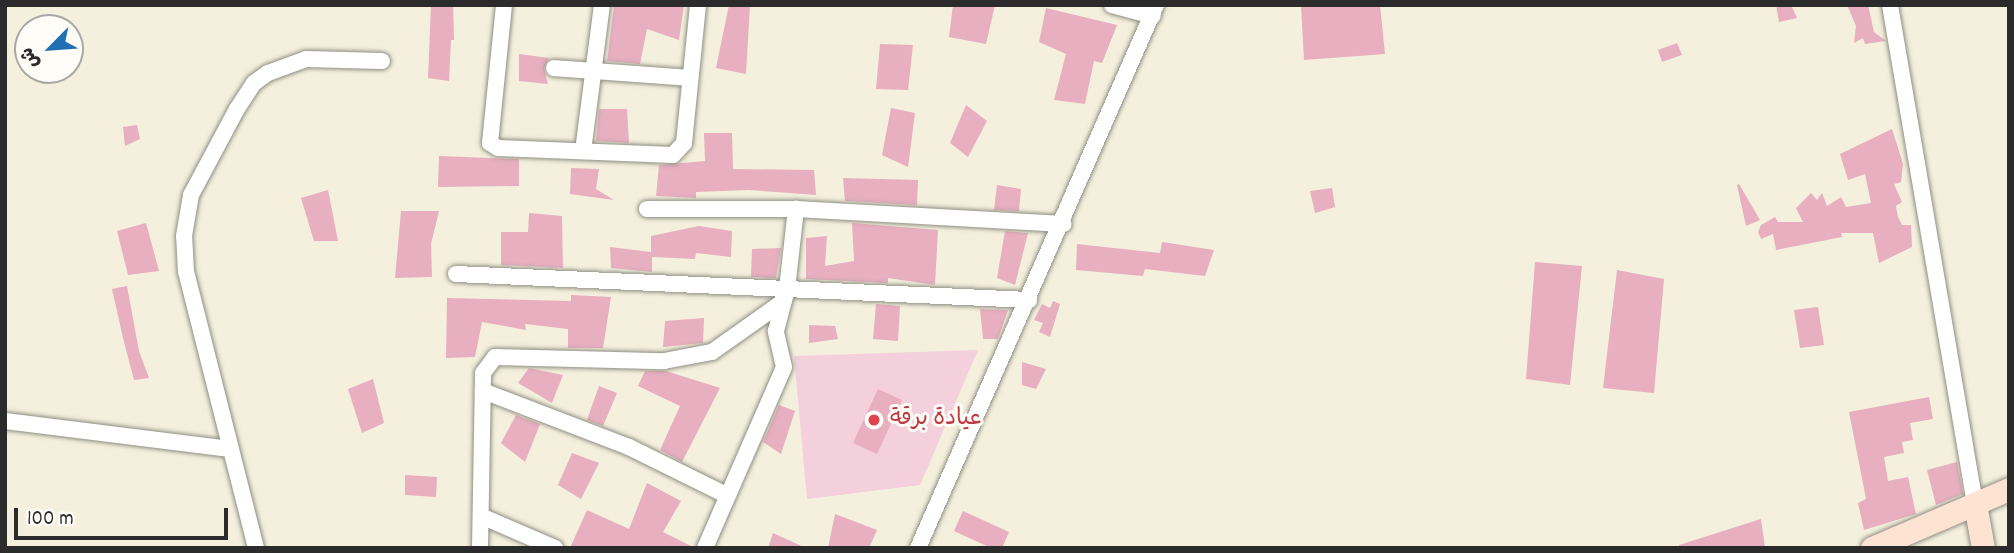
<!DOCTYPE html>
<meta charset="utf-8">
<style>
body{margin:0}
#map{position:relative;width:2014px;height:553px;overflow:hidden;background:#f4f0dd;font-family:Dekko,"Playpen Sans Arabic",sans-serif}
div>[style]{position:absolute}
.built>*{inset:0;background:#f4cfdc}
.building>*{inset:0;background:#e7afc0}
.roads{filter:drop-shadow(0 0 2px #908e84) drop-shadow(0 0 2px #908e84)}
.street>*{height:16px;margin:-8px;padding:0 8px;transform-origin:8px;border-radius:8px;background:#fff}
.secondary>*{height:23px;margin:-11.5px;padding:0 11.5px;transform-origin:11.5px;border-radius:11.5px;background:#fde3d1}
.dots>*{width:19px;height:19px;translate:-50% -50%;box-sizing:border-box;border:4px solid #fdfcf7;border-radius:50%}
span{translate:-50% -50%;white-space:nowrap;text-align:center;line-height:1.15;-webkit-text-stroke:6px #fdfcf7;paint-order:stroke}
.health-label{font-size:23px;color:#be3a42}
.left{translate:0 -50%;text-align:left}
.frame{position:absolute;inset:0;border:7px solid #2b2b2b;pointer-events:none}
.north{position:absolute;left:14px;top:14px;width:70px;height:70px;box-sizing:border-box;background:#fdfcf7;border:2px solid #a9a8a5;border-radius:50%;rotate:245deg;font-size:19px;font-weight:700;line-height:28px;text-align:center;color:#2b2b2b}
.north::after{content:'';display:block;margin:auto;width:24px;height:32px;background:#1f6fb2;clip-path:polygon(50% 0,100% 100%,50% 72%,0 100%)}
.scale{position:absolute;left:14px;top:508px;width:214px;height:32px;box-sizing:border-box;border:4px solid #2b2b2b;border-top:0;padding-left:9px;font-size:21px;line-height:24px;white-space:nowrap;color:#2b2b2b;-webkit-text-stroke:5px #fdfcf7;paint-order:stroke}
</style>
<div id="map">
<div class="built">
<div style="clip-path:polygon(978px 350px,920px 485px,807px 499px,794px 356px)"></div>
</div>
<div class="building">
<div style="clip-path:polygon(431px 5px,453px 5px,454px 40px,451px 40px,449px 81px,428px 78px)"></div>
<div style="clip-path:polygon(614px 5px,684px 5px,679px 40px,647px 29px,640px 64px,607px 61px)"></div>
<div style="clip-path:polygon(729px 5px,750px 5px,746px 74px,716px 68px)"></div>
<div style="clip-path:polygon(953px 5px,995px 5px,986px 44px,949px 37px)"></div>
<div style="clip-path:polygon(1301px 5px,1380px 5px,1385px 54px,1304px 60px)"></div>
<div style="clip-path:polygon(1776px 5px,1791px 5px,1797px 18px,1779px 22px)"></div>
<div style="clip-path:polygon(1847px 5px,1868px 5px,1874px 32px,1886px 41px,1865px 44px,1863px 38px,1854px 43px,1856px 26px)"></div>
<div style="clip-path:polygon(1046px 8px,1117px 25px,1102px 63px,1094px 61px,1085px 104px,1054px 100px,1066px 54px,1039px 42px)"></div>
<div style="clip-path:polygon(1677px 43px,1682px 55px,1662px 62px,1658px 50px)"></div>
<div style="clip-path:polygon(880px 44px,913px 45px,908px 90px,876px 89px)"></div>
<div style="clip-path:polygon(519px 54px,549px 58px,544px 68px,548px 84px,519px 81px)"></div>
<div style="clip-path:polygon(966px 105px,987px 121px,968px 157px,950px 143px)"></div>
<div style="clip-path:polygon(891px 108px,915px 113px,908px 167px,882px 155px)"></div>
<div style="clip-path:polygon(599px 109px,627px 109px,629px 143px,596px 141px)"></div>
<div style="clip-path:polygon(137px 125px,140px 139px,125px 146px,123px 127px)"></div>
<div style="clip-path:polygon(1892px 129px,1903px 164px,1901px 182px,1894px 184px,1902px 202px,1896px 206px,1898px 217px,1902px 225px,1911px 225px,1912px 247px,1879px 263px,1873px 233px,1841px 233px,1842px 237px,1776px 250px,1773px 234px,1761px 239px,1758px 232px,1761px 225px,1775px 217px,1778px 222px,1803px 222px,1796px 208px,1811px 193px,1817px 200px,1822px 193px,1827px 206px,1841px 197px,1846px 207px,1871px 203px,1865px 174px,1848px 180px,1840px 154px)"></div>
<div style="clip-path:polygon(704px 133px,732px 133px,733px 169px,814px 170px,816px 195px,749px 190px,696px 192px,696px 198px,656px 196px,659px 165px,705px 161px)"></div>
<div style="clip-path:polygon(439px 156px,519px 159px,519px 186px,438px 187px)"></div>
<div style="clip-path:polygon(571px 168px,599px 169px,596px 189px,614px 200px,570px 194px)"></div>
<div style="clip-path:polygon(843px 178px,918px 180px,917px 205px,845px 201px)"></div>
<div style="clip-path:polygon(1739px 184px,1760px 220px,1746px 226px,1737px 185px)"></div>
<div style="clip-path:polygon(997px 185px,1021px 189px,1019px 211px,994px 210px)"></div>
<div style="clip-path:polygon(1332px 188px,1335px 207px,1315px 213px,1310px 191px)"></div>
<div style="clip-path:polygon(328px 190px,338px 241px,314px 241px,301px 198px)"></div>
<div style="clip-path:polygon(401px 211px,439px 211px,431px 244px,432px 277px,395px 278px)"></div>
<div style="clip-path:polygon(529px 213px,562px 216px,563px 268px,501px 265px,501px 232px,528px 232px)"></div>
<div style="clip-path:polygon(146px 223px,159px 271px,128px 275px,117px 231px)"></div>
<div style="clip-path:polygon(852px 223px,938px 230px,935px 285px,888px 278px,888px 283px,806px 279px,806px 238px,827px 236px,825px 266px,854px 261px)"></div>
<div style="clip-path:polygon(699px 226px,732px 231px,731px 257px,696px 253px,695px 259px,652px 257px,652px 272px,611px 268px,610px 247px,651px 252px,651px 236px)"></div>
<div style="clip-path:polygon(1005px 231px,1028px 233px,1015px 285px,997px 278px)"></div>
<div style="clip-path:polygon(1162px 242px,1214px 250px,1205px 276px,1145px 269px,1143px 276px,1076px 270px,1077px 244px,1160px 253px)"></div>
<div style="clip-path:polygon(781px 248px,776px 278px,751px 277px,752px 249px)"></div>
<div style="clip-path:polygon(1535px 262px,1582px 266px,1570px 385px,1526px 379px)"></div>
<div style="clip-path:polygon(1617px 270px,1664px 279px,1654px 393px,1603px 388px)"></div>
<div style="clip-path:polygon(127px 286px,139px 351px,149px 378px,134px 380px,123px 338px,112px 289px)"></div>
<div style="clip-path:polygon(571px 295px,611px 297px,603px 348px,568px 348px,568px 329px,525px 324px,526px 330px,482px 322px,475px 357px,446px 358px,447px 298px,571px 301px)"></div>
<div style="clip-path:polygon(1053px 301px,1060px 304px,1050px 337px,1039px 332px,1043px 323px,1034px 320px,1042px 304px,1050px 308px)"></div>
<div style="clip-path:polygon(876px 304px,900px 306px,898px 341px,873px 339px)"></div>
<div style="clip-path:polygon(1818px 307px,1824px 345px,1800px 348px,1794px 310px)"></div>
<div style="clip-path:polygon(980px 309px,1008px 310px,998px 339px,983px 339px)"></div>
<div style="clip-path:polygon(704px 318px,703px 343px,663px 347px,665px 321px)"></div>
<div style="clip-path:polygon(809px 325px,835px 326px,838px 339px,809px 343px)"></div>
<div style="clip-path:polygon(1022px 362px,1046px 369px,1036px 389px,1022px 385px)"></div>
<div style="clip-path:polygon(529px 368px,563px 375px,552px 403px,518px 383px)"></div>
<div style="clip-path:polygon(645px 371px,666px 371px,720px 388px,682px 462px,660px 450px,680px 406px,638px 386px)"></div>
<div style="clip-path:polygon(373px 379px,384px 423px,362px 433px,348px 389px)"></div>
<div style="clip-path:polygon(599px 386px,617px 393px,603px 426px,587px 420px)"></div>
<div style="clip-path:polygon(878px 389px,902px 400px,877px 454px,853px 443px)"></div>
<div style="clip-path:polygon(1929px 397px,1933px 419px,1910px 423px,1913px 440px,1902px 442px,1904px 453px,1884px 457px,1888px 481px,1908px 477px,1916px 514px,1864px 530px,1858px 503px,1866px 499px,1849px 412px)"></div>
<div style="clip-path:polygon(779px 405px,795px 411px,781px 454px,763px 442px)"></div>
<div style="clip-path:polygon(516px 415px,540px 424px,525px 462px,501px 443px)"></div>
<div style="clip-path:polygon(572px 453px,599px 463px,581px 499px,558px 485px)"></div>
<div style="clip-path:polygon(1957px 462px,1963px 494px,1936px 505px,1927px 470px)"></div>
<div style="clip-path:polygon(405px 475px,437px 477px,436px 497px,405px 495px)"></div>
<div style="clip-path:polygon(647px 483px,681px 501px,663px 532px,695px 548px,570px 548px,587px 510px,629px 529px)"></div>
<div style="clip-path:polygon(963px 511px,1009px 532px,1002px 548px,991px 548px,954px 531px)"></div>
<div style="clip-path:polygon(835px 514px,877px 530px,869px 548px,828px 548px)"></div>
<div style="clip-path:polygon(1761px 519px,1765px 548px,1679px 548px,1679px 545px)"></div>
<div style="clip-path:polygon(773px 533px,806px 548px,768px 548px)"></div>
</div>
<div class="roads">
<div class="street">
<div style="left:504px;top:5px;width:139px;rotate:95.8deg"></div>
<div style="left:490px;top:143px;width:9px;rotate:32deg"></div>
<div style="left:498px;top:148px;width:175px;rotate:2.3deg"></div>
<div style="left:673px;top:155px;width:16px;rotate:-47deg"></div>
<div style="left:684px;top:143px;width:139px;rotate:-84.2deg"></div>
<div style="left:1112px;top:5px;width:42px;rotate:15deg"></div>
<div style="left:1890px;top:5px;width:506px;rotate:80.33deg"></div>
<div style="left:554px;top:68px;width:136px;rotate:4.2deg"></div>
<div style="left:583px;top:151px;width:147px;rotate:-82.6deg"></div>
<div style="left:647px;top:209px;width:149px"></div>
<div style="left:796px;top:209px;width:268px;rotate:3.2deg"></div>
<div style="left:456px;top:274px;width:574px;rotate:2.6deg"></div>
<div style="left:483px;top:391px;width:156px;rotate:21deg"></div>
<div style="left:629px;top:447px;width:110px;rotate:26.3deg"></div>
<div style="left:5px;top:421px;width:227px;rotate:7.1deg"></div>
<div style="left:481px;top:516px;width:81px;rotate:23.4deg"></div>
<div style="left:256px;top:548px;width:285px;rotate:-104.2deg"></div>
<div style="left:186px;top:272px;width:36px;rotate:-93deg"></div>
<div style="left:184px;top:236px;width:42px;rotate:-80.3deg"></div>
<div style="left:191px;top:195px;width:98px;rotate:-61.9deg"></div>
<div style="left:237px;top:109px;width:31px;rotate:-57deg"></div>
<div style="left:254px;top:83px;width:17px;rotate:-36deg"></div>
<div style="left:268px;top:73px;width:40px;rotate:-20.2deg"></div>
<div style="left:306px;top:59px;width:76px;rotate:1.5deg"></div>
<div style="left:480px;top:548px;width:175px;rotate:-89deg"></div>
<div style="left:483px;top:373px;width:20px;rotate:-53deg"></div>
<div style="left:495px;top:357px;width:169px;rotate:1.4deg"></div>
<div style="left:664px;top:361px;width:49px;rotate:-10.6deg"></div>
<div style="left:712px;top:352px;width:88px;rotate:-35.3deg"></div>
<div style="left:705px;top:548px;width:197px;rotate:-66.4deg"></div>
<div style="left:784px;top:367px;width:37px;rotate:-103deg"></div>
<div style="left:776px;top:331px;width:43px;rotate:-75.3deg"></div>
<div style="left:787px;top:289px;width:81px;rotate:-83.6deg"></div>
<div style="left:918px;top:548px;width:593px;rotate:-66.33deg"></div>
</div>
<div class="secondary">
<div style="left:1975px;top:504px;width:45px;rotate:79.7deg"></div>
<div style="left:1872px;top:548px;width:149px;rotate:-23.3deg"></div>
</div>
</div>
<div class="dots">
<div style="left:874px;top:420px;background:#e0444e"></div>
</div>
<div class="health-label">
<span class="left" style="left:890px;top:420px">عيادة برقة</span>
</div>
<div class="frame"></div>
<div class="north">ش</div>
<div class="scale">100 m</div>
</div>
